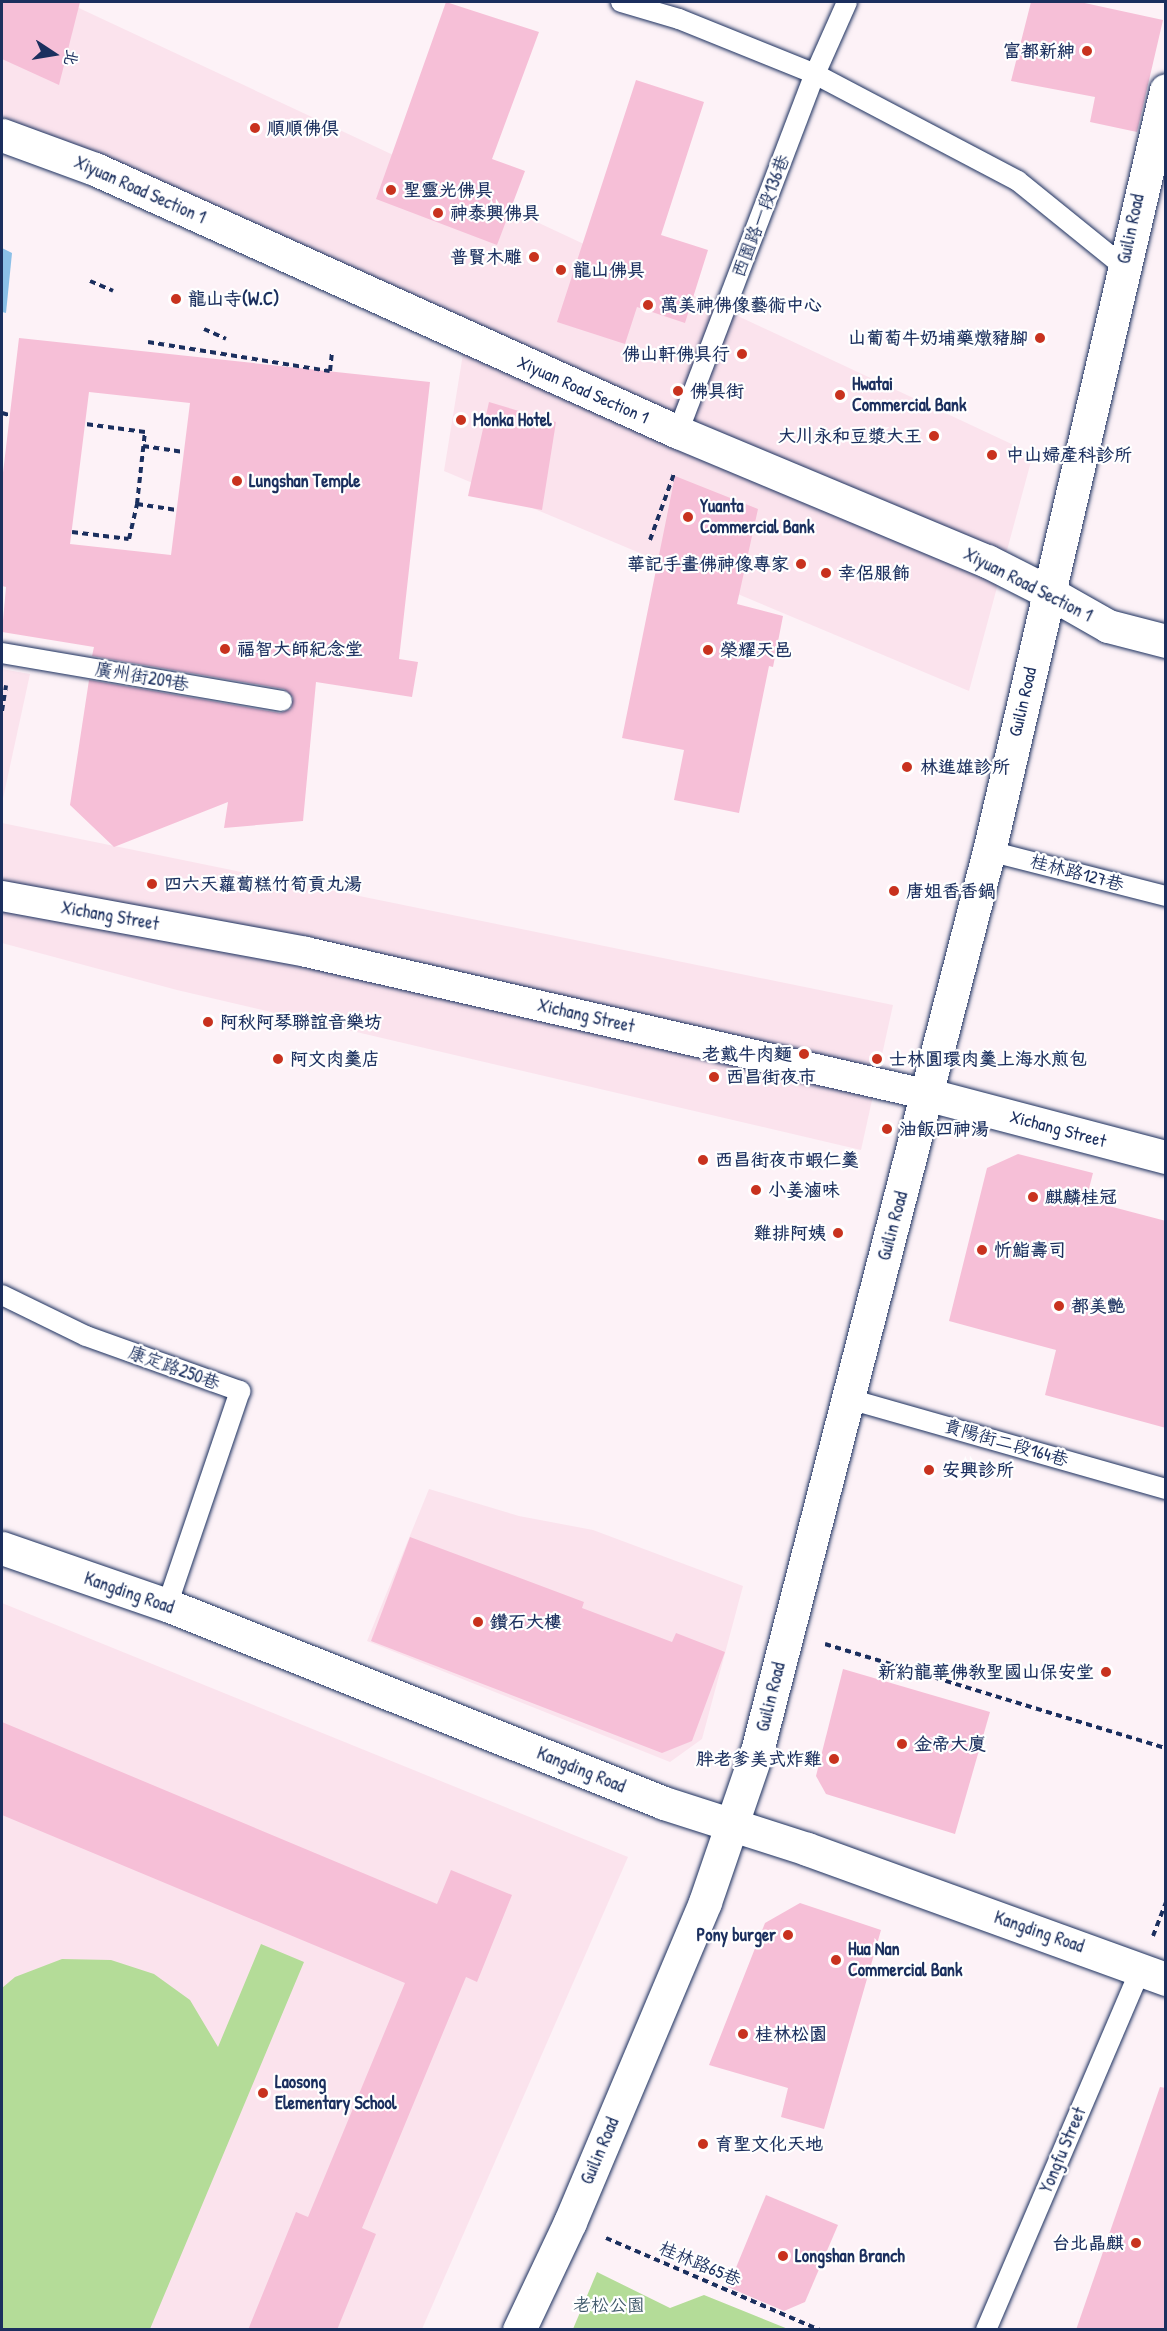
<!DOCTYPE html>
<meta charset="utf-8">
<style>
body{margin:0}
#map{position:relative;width:1167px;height:2331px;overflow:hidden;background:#fdf2f7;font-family:"Patrick Hand","LXGW WenKai TC",sans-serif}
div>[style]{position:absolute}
.built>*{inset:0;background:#fbe3ed}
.green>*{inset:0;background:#b4dc98}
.water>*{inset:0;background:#8bc0e8}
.building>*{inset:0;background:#f6bfd7}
.path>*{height:4px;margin-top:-2px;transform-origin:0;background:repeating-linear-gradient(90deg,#1b2f5e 0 6px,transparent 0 10.5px)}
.roads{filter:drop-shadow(0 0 2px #1b2f5e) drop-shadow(0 0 2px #1b2f5e)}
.service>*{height:20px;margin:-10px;padding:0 10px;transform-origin:10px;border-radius:10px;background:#fff}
.pedestrian>*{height:30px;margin:-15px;padding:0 15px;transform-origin:15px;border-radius:15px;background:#fff}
.minor>*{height:33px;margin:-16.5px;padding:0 16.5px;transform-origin:16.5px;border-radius:16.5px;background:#fff}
.tertiary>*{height:33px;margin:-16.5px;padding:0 16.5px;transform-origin:16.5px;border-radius:16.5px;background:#fff}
.dots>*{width:16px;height:16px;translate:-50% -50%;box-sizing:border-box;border:3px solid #fff;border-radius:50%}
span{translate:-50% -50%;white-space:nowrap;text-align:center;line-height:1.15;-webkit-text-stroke:4.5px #fff;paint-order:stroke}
.poi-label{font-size:18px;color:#1b2f5e;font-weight:700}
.right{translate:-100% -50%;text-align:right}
.left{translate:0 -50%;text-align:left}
.street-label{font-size:18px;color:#1b2f5e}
.park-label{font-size:18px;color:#415a6c}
.frame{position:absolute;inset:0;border:3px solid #1b2f5e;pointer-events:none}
.north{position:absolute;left:24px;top:24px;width:60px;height:60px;-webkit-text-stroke:4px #fff;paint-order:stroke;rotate:102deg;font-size:16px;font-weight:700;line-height:24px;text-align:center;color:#1b2f5e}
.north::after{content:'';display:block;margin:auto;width:21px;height:27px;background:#1b2f5e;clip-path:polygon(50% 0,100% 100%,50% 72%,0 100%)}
</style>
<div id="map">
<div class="built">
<div style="clip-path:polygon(2px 2px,66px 2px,1033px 454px,969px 691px,444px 471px,467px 329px,2px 116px)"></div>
<div style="clip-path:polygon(2px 669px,30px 674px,2px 803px)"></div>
<div style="clip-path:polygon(2px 823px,893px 1005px,861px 1150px,177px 990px,2px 943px)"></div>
<div style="clip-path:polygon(429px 1489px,519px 1516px,593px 1530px,743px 1586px,702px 1739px,670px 1762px,367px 1641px)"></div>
<div style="clip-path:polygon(2px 1603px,628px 1857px,422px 2329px,2px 2329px)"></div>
</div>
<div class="green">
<div style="clip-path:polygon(261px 1944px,304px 1962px,150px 2329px,2px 2329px,2px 1988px,15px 1977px,62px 1959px,111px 1960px,154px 1974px,190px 2000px,218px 2047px)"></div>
<div style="clip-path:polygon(597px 2272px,670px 2308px,704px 2295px,788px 2329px,573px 2329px)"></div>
</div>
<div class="water">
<div style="clip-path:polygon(2px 248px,12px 253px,6px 313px,2px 312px)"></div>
</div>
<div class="building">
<div style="clip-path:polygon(2px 2px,80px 2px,59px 85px,2px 59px)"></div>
<div style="clip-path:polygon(446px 2px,539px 32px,492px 159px,525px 171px,497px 245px,376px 199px)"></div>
<div style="clip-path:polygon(1031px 2px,1080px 2px,1163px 20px,1137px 132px,1090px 122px,1095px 97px,1011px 81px)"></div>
<div style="clip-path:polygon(636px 80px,704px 102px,661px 235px,708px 250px,685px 323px,637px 307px,625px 344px,557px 322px)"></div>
<div style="clip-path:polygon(evenodd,19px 338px,430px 382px,399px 659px,418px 662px,412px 697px,316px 682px,303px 821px,224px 828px,228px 802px,114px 847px,70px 805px,89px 680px,280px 713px,291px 709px,293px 697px,284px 689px,92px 656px,94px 647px,2px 632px,6px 587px,2px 586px,2px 481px,19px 338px,89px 392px,190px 403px,171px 555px,70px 544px,89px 392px)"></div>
<div style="clip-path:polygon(489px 402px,556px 422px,542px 510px,468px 496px)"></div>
<div style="clip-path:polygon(675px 476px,758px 509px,737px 604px,783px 616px,773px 667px,769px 666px,739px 813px,674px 800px,684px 750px,622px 738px)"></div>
<div style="clip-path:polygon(1018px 1154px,1093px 1173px,1086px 1200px,1166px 1221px,1166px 1428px,1045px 1395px,1056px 1350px,949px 1321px,987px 1168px)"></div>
<div style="clip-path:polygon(410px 1537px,584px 1602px,582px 1608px,672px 1642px,676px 1633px,725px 1652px,692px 1741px,662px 1753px,371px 1641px)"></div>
<div style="clip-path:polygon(843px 1669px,990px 1712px,955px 1834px,826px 1794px,816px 1776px)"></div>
<div style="clip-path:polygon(2px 1722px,437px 1904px,451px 1870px,512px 1895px,477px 1982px,466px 1977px,362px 2228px,376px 2234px,337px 2330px,248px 2330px,296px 2212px,308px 2217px,405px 1983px,2px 1815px)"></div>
<div style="clip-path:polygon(800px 1903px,881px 1930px,824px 2129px,781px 2117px,788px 2088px,709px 2065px,765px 1923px)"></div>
<div style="clip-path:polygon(1160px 2087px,1166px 2088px,1166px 2330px,1076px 2330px)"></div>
<div style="clip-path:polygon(766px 2195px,838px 2225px,805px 2302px,784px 2311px,728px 2287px)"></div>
</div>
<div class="path">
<div style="left:90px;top:281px;width:25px;rotate:23deg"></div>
<div style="left:204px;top:329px;width:24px;rotate:24deg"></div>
<div style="left:148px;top:342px;width:184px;rotate:9.1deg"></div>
<div style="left:330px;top:371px;width:20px;rotate:-84deg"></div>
<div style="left:2px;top:413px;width:7px;rotate:16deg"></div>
<div style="left:143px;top:446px;width:41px;rotate:8.3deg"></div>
<div style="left:137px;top:504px;width:40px;rotate:8.5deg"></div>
<div style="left:72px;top:532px;width:57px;rotate:7deg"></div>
<div style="left:129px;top:539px;width:36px;rotate:-77deg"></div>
<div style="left:137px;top:504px;width:72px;rotate:-83.7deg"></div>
<div style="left:145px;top:432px;width:60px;rotate:-172.3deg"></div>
<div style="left:650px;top:540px;width:73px;rotate:-70.1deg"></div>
<div style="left:2px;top:711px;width:26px;rotate:-81deg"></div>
<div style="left:825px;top:1644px;width:357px;rotate:17deg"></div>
<div style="left:1153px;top:1936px;width:36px;rotate:-69deg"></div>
<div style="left:606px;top:2238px;width:233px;rotate:23.3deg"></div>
</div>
<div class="roads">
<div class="service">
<div style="left:621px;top:2px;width:60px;rotate:16.3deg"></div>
<div style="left:679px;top:19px;width:147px;rotate:22deg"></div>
<div style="left:815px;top:74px;width:229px;rotate:27.8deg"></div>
<div style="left:1018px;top:181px;width:135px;rotate:39deg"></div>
<div style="left:678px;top:432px;width:383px;rotate:-69.1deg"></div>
<div style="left:815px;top:74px;width:79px;rotate:-66deg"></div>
<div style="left:2px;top:653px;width:284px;rotate:9.7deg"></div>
<div style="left:989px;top:851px;width:183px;rotate:14.3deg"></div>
<div style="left:2px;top:1295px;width:93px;rotate:26deg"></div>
<div style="left:86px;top:1336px;width:164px;rotate:19.7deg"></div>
<div style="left:240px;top:1391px;width:226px;rotate:108.8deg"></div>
<div style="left:846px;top:1398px;width:333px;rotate:15.9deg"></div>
<div style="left:986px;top:2330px;width:392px;rotate:-66.8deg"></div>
</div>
<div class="pedestrian">
<div style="left:2px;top:896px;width:309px;rotate:10.4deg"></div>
<div style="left:306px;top:952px;width:639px;rotate:12.93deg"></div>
</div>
<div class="minor">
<div style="left:1050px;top:593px;width:67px;rotate:29.6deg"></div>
<div style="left:1108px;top:626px;width:60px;rotate:14.5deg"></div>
<div style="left:929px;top:1095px;width:245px;rotate:14.7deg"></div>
</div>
<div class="tertiary">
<div style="left:2px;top:135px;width:99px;rotate:20.1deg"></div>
<div style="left:95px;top:169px;width:640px;rotate:24.28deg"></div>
<div style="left:678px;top:432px;width:335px;rotate:22.7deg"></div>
<div style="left:987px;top:561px;width:71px;rotate:26.9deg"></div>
<div style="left:2px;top:1548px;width:175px;rotate:19.1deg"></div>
<div style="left:167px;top:1605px;width:535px;rotate:21.72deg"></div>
<div style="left:664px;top:1803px;width:150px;rotate:17.8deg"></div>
<div style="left:807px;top:1849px;width:382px;rotate:19.9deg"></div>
<div style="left:519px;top:2330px;width:119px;rotate:-64.7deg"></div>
<div style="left:570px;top:2222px;width:347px;rotate:-67.1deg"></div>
<div style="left:705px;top:1902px;width:160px;rotate:-71deg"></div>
<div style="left:757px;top:1751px;width:929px;rotate:-75.55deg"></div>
<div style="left:989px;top:851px;width:781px;rotate:-76.91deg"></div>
</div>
</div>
<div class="dots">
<div style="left:1087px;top:51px;background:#c8321e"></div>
<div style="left:255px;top:128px;background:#c8321e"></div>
<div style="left:391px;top:190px;background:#c8321e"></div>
<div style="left:438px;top:213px;background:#c8321e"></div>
<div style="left:534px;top:257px;background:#c8321e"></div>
<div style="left:561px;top:270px;background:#c8321e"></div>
<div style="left:176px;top:299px;background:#c8321e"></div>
<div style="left:648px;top:305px;background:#c8321e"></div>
<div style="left:1040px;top:338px;background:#c8321e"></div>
<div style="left:742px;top:354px;background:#c8321e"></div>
<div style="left:678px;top:391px;background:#c8321e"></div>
<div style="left:840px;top:395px;background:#c8321e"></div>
<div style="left:461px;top:420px;background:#c8321e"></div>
<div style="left:934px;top:436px;background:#c8321e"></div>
<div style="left:992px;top:455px;background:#c8321e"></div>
<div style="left:237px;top:481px;background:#c8321e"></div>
<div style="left:688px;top:517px;background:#c8321e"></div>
<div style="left:801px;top:564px;background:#c8321e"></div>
<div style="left:826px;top:573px;background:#c8321e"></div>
<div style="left:225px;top:649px;background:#c8321e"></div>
<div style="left:708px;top:650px;background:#c8321e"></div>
<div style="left:907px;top:767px;background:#c8321e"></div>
<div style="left:152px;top:884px;background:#c8321e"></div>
<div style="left:894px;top:891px;background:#c8321e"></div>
<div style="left:208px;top:1022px;background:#c8321e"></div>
<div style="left:804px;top:1054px;background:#c8321e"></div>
<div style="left:278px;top:1059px;background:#c8321e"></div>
<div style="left:877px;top:1059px;background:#c8321e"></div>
<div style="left:714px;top:1077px;background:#c8321e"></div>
<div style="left:887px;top:1129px;background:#c8321e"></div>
<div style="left:703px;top:1160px;background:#c8321e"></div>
<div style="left:756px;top:1190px;background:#c8321e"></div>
<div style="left:1033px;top:1197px;background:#c8321e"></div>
<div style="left:838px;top:1233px;background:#c8321e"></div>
<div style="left:982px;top:1250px;background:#c8321e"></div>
<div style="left:1059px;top:1306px;background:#c8321e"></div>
<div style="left:929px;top:1470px;background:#c8321e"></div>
<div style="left:478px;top:1622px;background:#c8321e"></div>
<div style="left:1106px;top:1672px;background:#c8321e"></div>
<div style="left:902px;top:1744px;background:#c8321e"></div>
<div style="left:834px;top:1759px;background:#c8321e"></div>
<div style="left:788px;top:1935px;background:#c8321e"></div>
<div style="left:836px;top:1960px;background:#c8321e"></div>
<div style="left:743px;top:2034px;background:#c8321e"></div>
<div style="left:263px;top:2093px;background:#c8321e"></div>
<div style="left:703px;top:2144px;background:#c8321e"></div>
<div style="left:1136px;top:2243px;background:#c8321e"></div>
<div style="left:783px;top:2256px;background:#c8321e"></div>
</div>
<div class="poi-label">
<span class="right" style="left:1075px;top:51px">富都新紳</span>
<span class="left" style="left:267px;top:128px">順順佛俱</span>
<span class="left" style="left:403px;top:190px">聖靈光佛具</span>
<span class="left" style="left:450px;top:213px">神泰興佛具</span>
<span class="right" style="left:522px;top:257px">普賢木雕</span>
<span class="left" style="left:573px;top:270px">龍山佛具</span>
<span class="left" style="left:188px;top:299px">龍山寺(W.C)</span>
<span class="left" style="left:660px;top:305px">萬美神佛像藝術中心</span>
<span class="right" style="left:1028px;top:338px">山葡萄牛奶埔藥燉豬腳</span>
<span class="right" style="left:730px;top:354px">佛山軒佛具行</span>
<span class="left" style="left:852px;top:395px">Hwatai<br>Commercial Bank</span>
<span class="left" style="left:690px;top:391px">佛具街</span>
<span class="left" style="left:473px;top:420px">Monka Hotel</span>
<span class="right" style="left:922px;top:436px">大川永和豆漿大王</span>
<span class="left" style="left:1006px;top:455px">中山婦產科診所</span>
<span class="left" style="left:249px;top:481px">Lungshan Temple</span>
<span class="left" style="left:700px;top:517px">Yuanta<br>Commercial Bank</span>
<span class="right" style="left:789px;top:564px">華記手畫佛神像專家</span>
<span class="left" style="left:838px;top:573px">幸侶服飾</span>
<span class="left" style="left:237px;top:649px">福智大師紀念堂</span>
<span class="left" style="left:720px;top:650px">榮耀天邑</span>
<span class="left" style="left:920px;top:767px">林進雄診所</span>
<span class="left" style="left:164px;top:884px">四六天蘿蔔糕竹筍貢丸湯</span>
<span class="left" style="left:906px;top:891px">唐姐香香鍋</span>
<span class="left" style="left:220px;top:1022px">阿秋阿琴聯誼音樂坊</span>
<span class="right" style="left:792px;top:1054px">老戴牛肉麵</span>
<span class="left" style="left:290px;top:1059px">阿文肉羹店</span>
<span class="left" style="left:889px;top:1059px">士林圓環肉羹上海水煎包</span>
<span class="left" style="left:726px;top:1077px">西昌街夜市</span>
<span class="left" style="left:899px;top:1129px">油飯四神湯</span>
<span class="left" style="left:715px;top:1160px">西昌街夜市蝦仁羹</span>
<span class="left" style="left:768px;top:1190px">小姜滷味</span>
<span class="left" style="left:1045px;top:1197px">麒麟桂冠</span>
<span class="right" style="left:826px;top:1233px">雞排阿姨</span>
<span class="left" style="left:994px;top:1250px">忻鮨壽司</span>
<span class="left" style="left:1071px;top:1306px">都美艷</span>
<span class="left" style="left:942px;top:1470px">安興診所</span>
<span class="left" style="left:490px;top:1622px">鑽石大樓</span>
<span class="right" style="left:1094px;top:1672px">新約龍華佛教聖國山保安堂</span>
<span class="left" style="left:914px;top:1744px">金帝大廈</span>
<span class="right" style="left:822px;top:1759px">胖老爹美式炸雞</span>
<span class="right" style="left:776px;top:1935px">Pony burger</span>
<span class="left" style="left:848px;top:1960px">Hua Nan<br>Commercial Bank</span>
<span class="left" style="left:755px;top:2034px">桂林松園</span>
<span class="left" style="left:275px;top:2093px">Laosong<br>Elementary School</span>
<span class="left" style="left:715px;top:2144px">育聖文化天地</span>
<span class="right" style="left:1124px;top:2243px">台北晶麒</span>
<span class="left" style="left:795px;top:2256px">Longshan Branch</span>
</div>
<div class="street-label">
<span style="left:140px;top:190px;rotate:24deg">Xiyuan Road Section 1</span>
<span style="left:761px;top:216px;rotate:-69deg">西園路一段136巷</span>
<span style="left:1131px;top:229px;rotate:-78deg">Guilin Road</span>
<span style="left:583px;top:390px;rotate:24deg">Xiyuan Road Section 1</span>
<span style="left:1028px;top:585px;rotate:27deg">Xiyuan Road Section 1</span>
<span style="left:142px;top:677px;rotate:10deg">廣州街209巷</span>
<span style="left:1023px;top:702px;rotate:-77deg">Guilin Road</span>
<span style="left:1077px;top:873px;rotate:15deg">桂林路127巷</span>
<span style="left:110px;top:916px;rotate:10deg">Xichang Street</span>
<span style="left:586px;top:1016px;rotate:13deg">Xichang Street</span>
<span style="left:1058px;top:1129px;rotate:15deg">Xichang Street</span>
<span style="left:893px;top:1226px;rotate:-75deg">Guilin Road</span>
<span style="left:174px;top:1368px;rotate:20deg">康定路250巷</span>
<span style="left:1006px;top:1443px;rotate:16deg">貴陽街二段164巷</span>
<span style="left:129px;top:1593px;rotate:19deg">Kangding Road</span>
<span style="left:771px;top:1697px;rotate:-76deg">Guilin Road</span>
<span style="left:581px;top:1770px;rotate:22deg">Kangding Road</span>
<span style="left:1039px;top:1932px;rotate:19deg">Kangding Road</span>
<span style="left:1063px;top:2150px;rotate:-67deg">Yongfu Street</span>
<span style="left:600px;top:2151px;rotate:-67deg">Guilin Road</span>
<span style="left:700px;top:2264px;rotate:23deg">桂林路65巷</span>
</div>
<div class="park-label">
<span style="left:609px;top:2305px">老松公園</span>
</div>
<div class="frame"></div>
<div class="north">北</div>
</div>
